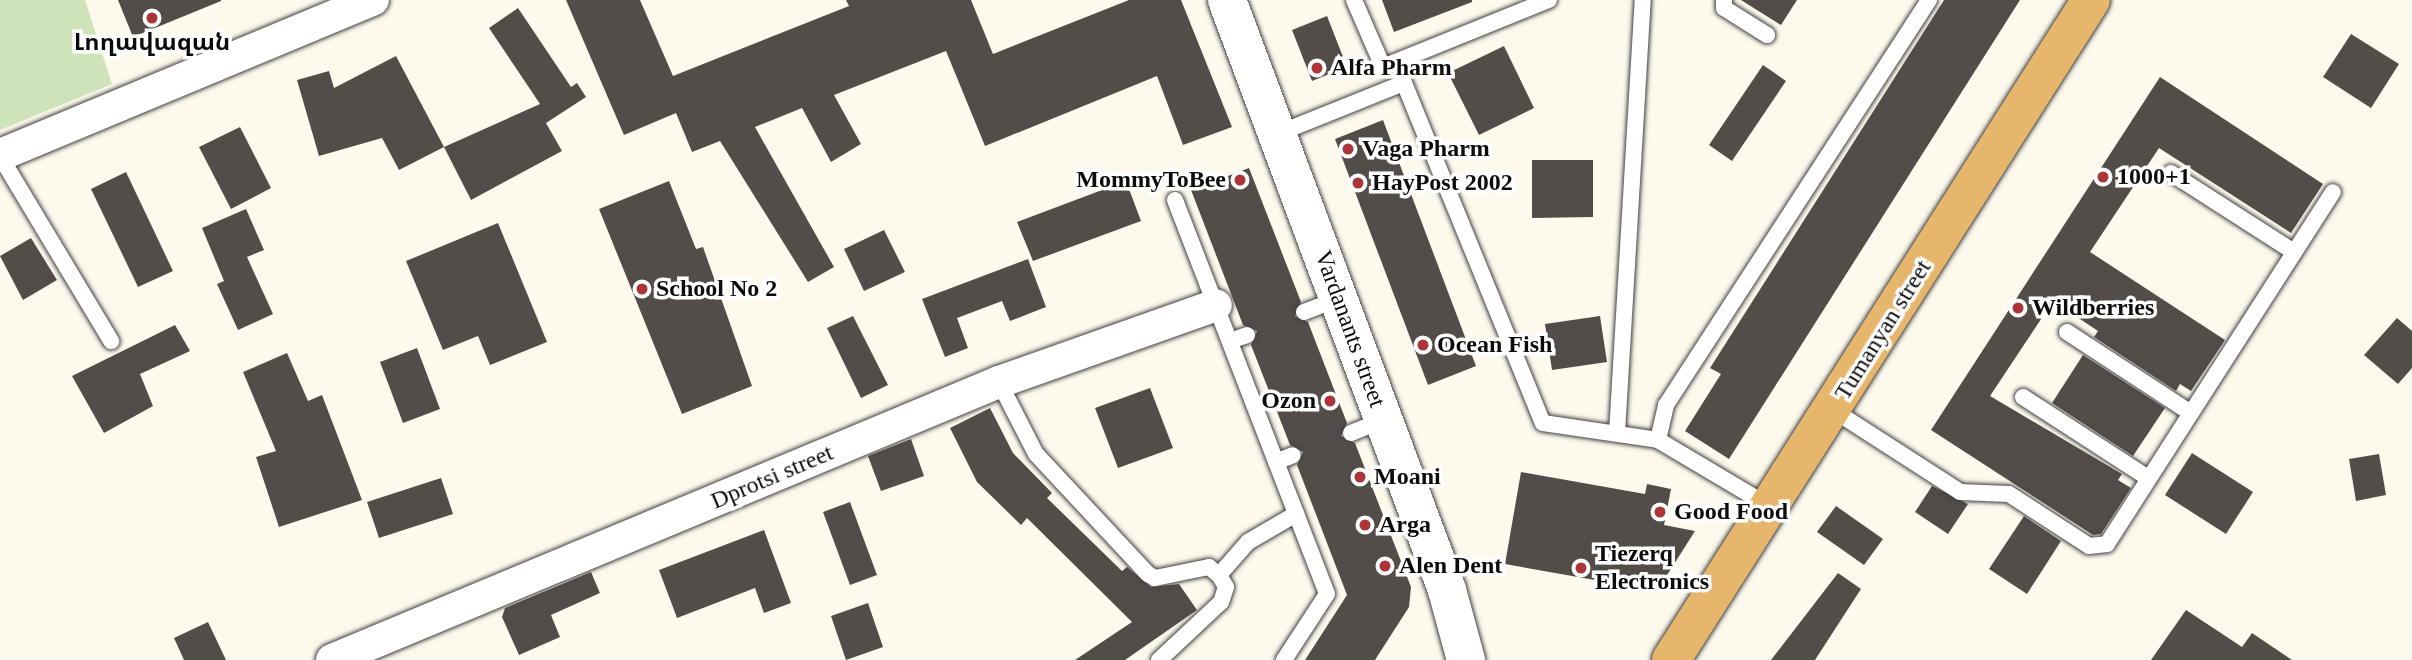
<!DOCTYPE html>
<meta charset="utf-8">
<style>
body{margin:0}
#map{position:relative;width:2412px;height:660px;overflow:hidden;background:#fdfaed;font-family:"Times New Roman","Noto Sans Armenian",serif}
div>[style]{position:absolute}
.green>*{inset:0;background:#cfe3bb}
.building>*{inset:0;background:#534d4a}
.roads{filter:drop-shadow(0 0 2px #3f3f3f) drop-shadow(0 0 2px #3f3f3f)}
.service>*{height:16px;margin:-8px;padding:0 8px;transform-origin:8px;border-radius:8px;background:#fff}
.minor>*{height:32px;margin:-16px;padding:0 16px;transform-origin:16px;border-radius:16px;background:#fff}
.tertiary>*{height:38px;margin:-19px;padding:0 19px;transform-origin:19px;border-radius:19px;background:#fff}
.trunk>*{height:38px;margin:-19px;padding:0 19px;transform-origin:19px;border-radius:19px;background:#e6b66c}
.dots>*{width:19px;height:19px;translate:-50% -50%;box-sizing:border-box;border:4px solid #fff;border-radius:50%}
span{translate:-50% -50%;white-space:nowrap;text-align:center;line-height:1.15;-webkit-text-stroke:7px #fff;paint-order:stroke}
.poi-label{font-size:24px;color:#0c0c0c;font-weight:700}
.left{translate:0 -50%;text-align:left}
.right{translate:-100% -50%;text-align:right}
.street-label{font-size:24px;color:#0c0c0c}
</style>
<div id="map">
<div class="green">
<div style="clip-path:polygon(0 0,85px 0,112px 84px,0 130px)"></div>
</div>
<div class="building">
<div style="clip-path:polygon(118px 0,221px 0,221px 1px,133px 37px)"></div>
<div style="clip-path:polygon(566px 0,640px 0,673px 76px,849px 6px,846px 0,971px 0,993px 54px,1129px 0,1181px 0,1232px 127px,1183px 145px,1157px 76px,985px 146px,946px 51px,834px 95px,861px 144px,831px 162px,802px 108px,755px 127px,834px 267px,808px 282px,720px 141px,692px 152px,676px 113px,624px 135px)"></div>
<div style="clip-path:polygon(1382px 0,1472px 0,1472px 2px,1394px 32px)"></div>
<div style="clip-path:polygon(1741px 0,1797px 0,1781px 25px)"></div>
<div style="clip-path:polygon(1944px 0,2020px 0,1729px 459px,1685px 431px,1721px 374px,1710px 368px)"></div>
<div style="clip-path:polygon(518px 8px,571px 87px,577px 83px,586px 97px,546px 123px,562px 151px,471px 200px,444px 147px,540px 104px,489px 28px)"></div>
<div style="clip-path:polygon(1327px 16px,1347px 67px,1312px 81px,1292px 30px)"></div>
<div style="clip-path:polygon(2351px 34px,2399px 64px,2371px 108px,2323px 77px)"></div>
<div style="clip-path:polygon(1504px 46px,1534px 108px,1479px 135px,1448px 73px)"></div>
<div style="clip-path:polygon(396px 56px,444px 147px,399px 170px,382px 138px,319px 156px,297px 80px,329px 71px,334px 88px)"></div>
<div style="clip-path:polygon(1763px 65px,1786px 81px,1732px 161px,1709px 145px)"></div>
<div style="clip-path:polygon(2160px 77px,2323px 184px,2291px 233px,2159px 148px,2090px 252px,2225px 340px,2191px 391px,2180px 384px,2176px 391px,2094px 337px,2098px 331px,2053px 301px,1990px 396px,2122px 474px,2118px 480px,2131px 488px,2101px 534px,2093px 535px,1931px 430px)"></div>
<div style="clip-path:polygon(1383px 120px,1476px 366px,1428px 385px,1335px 139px)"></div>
<div style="clip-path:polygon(240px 127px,271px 188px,231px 209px,199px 147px)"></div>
<div style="clip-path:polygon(1532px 160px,1593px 160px,1593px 217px,1532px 218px)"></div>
<div style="clip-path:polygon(1249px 168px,1301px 302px,1295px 316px,1308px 322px,1347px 423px,1341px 436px,1355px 443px,1411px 587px,1409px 607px,1375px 660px,1305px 660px,1347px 595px,1297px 465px,1303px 452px,1290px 445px,1251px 345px,1257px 331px,1243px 325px,1191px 190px)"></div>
<div style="clip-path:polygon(126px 172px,173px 271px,138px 287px,91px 189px)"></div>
<div style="clip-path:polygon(669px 181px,696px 249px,703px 247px,752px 386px,682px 414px,599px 209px)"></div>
<div style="clip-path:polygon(1126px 181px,1141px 221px,1033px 261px,1017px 222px)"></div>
<div style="clip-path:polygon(246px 209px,264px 250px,247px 257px,273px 314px,238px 330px,217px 284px,224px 281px,202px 228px)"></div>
<div style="clip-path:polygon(498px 223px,547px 342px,490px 365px,478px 336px,443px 350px,406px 261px)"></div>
<div style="clip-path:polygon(884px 230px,905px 272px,864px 291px,844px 249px)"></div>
<div style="clip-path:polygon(31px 238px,57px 280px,23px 300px,0 256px)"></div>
<div style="clip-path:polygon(1028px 259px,1046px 307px,1010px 321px,1002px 301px,957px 318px,968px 348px,945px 357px,922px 299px)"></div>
<div style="clip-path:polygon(853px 316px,888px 385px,861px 398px,827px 328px)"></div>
<div style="clip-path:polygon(1600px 316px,1607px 362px,1552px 370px,1545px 324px)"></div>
<div style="clip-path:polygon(2397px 318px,2412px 331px,2412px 368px,2398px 384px,2364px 355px)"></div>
<div style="clip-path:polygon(175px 325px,190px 351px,140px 374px,153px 406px,104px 433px,72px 376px)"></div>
<div style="clip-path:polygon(417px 348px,440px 409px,403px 423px,380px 362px)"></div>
<div style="clip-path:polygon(287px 353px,308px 401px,322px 395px,362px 500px,279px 527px,256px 457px,276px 451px,243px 372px)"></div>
<div style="clip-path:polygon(2083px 355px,2165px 408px,2133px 456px,2052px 403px)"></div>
<div style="clip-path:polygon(1150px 388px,1173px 448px,1118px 468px,1095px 408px)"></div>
<div style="clip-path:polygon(990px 408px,1013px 453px,1052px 493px,1047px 498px,1122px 571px,1127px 567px,1151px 587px,1179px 584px,1197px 610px,1125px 660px,1075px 660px,1132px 622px,1027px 518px,1021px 525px,977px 482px,950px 428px)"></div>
<div style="clip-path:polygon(911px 439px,924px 476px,881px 491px,868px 456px)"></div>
<div style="clip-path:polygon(2192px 453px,2253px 492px,2226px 534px,2165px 495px)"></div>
<div style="clip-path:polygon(2379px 454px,2386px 495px,2356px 501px,2349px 459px)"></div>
<div style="clip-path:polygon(1521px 472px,1645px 494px,1647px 484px,1671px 489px,1664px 525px,1695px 531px,1657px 591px,1505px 564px)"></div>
<div style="clip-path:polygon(441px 478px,453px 514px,379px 538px,367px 502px)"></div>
<div style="clip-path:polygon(1932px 486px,1968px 504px,1948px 534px,1915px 512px)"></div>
<div style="clip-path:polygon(850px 502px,877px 575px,850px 585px,823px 512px)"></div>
<div style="clip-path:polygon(1836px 506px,1883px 539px,1864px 565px,1817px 532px)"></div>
<div style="clip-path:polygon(2024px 516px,2061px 541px,2027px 594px,1989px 569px)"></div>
<div style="clip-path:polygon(764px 530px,791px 603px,764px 613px,755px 588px,677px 618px,659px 570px)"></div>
<div style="clip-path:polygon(591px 572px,600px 593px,551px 615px,560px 637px,519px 655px,502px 617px,505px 608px)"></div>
<div style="clip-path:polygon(1838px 573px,1861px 589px,1815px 660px,1771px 660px)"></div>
<div style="clip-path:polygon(868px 603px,883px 647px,846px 660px,831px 616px)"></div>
<div style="clip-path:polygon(2186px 610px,2242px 647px,2252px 633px,2292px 660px,2151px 660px)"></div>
<div style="clip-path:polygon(208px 622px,226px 660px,184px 660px,174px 638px)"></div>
</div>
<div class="roads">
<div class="service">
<div style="left:1354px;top:0;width:73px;rotate:66.6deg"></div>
<div style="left:1383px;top:67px;width:179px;rotate:-22deg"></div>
<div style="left:1724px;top:0;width:8px;rotate:90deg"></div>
<div style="left:1724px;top:8px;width:51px;rotate:32.1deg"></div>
<div style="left:1277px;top:134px;width:137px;rotate:-21.9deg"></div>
<div style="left:1404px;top:83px;width:367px;rotate:67.8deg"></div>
<div style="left:1543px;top:423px;width:116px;rotate:8.4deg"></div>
<div style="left:1658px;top:440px;width:129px;rotate:30.7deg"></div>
<div style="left:0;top:156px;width:216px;rotate:59deg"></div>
<div style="left:2171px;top:173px;width:146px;rotate:32.7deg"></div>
<div style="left:1175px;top:200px;width:422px;rotate:68.9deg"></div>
<div style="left:1327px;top:594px;width:79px;rotate:123.1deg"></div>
<div style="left:1304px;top:312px;width:36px;rotate:-21deg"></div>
<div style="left:2067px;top:332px;width:148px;rotate:33.2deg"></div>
<div style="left:1230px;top:341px;width:18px;rotate:-19deg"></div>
<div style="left:999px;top:382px;width:81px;rotate:62.8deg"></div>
<div style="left:1036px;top:454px;width:164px;rotate:47deg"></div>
<div style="left:1148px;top:574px;width:8px;rotate:30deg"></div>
<div style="left:1155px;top:578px;width:55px;rotate:-11.5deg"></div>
<div style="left:1209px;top:567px;width:13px;rotate:39deg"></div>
<div style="left:1219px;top:575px;width:14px;rotate:60deg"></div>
<div style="left:1226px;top:587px;width:16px;rotate:108deg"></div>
<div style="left:1221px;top:602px;width:85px;rotate:136.9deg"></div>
<div style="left:2023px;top:397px;width:149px;rotate:32.9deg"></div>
<div style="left:1833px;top:410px;width:151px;rotate:32.8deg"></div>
<div style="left:1960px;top:492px;width:49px;rotate:2.3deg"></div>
<div style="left:2009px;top:494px;width:95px;rotate:33deg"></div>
<div style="left:2089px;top:546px;width:18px;rotate:-6deg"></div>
<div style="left:2107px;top:544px;width:418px;rotate:-57.3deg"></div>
<div style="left:1351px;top:433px;width:35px;rotate:-22deg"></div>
<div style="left:1617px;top:433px;width:434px;rotate:-86.6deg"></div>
<div style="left:1658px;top:440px;width:36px;rotate:-77deg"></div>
<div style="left:1666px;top:405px;width:483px;rotate:-57deg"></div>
<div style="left:1276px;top:462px;width:18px;rotate:-22deg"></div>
<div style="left:1219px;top:575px;width:44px;rotate:-48.7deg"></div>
<div style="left:1248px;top:542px;width:56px;rotate:-30.3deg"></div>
</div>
<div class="minor">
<div style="left:0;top:155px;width:404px;rotate:-22.6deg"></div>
<div style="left:332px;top:660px;width:723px;rotate:-22.63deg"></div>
<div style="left:999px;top:382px;width:230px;rotate:-19.5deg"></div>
</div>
<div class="tertiary">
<div style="left:1227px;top:0;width:630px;rotate:69.55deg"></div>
<div style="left:1447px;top:590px;width:73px;rotate:74.8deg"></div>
</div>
<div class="trunk">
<div style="left:1671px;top:660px;width:782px;rotate:-57.53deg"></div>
</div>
</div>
<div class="dots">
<div style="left:152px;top:18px;background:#ab3539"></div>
<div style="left:1317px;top:68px;background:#ab3539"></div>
<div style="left:1348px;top:149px;background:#ab3539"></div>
<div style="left:2103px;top:177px;background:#ab3539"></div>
<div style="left:1240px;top:180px;background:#ab3539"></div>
<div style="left:1358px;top:183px;background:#ab3539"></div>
<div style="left:642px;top:289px;background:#ab3539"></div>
<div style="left:2018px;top:308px;background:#ab3539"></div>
<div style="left:1423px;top:345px;background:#ab3539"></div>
<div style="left:1330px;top:401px;background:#ab3539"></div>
<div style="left:1360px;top:477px;background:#ab3539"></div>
<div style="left:1660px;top:512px;background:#ab3539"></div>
<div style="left:1365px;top:525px;background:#ab3539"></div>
<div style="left:1385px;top:566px;background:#ab3539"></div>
<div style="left:1581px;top:568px;background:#ab3539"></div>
</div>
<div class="poi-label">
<span style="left:152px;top:43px">Լողավազան</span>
<span class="left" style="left:1331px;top:68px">Alfa Pharm</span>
<span class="left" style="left:1362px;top:149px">Vaga Pharm</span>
<span class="left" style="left:2117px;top:177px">1000+1</span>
<span class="right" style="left:1226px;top:180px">MommyToBee</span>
<span class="left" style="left:1372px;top:183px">HayPost 2002</span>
<span class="left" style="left:656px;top:289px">School No 2</span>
<span class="left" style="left:2032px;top:308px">Wildberries</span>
<span class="left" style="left:1437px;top:345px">Ocean Fish</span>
<span class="right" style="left:1316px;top:401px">Ozon</span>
<span class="left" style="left:1374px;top:477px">Moani</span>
<span class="left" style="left:1674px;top:512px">Good Food</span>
<span class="left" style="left:1379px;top:525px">Arga</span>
<span class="left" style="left:1595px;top:568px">Tiezerq<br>Electronics</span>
<span class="left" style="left:1399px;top:566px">Alen Dent</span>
</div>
<div class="street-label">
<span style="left:1350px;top:329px;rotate:70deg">Vardanants street</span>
<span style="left:1883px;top:330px;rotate:-58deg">Tumanyan street</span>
<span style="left:772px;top:477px;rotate:-23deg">Dprotsi street</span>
</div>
</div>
